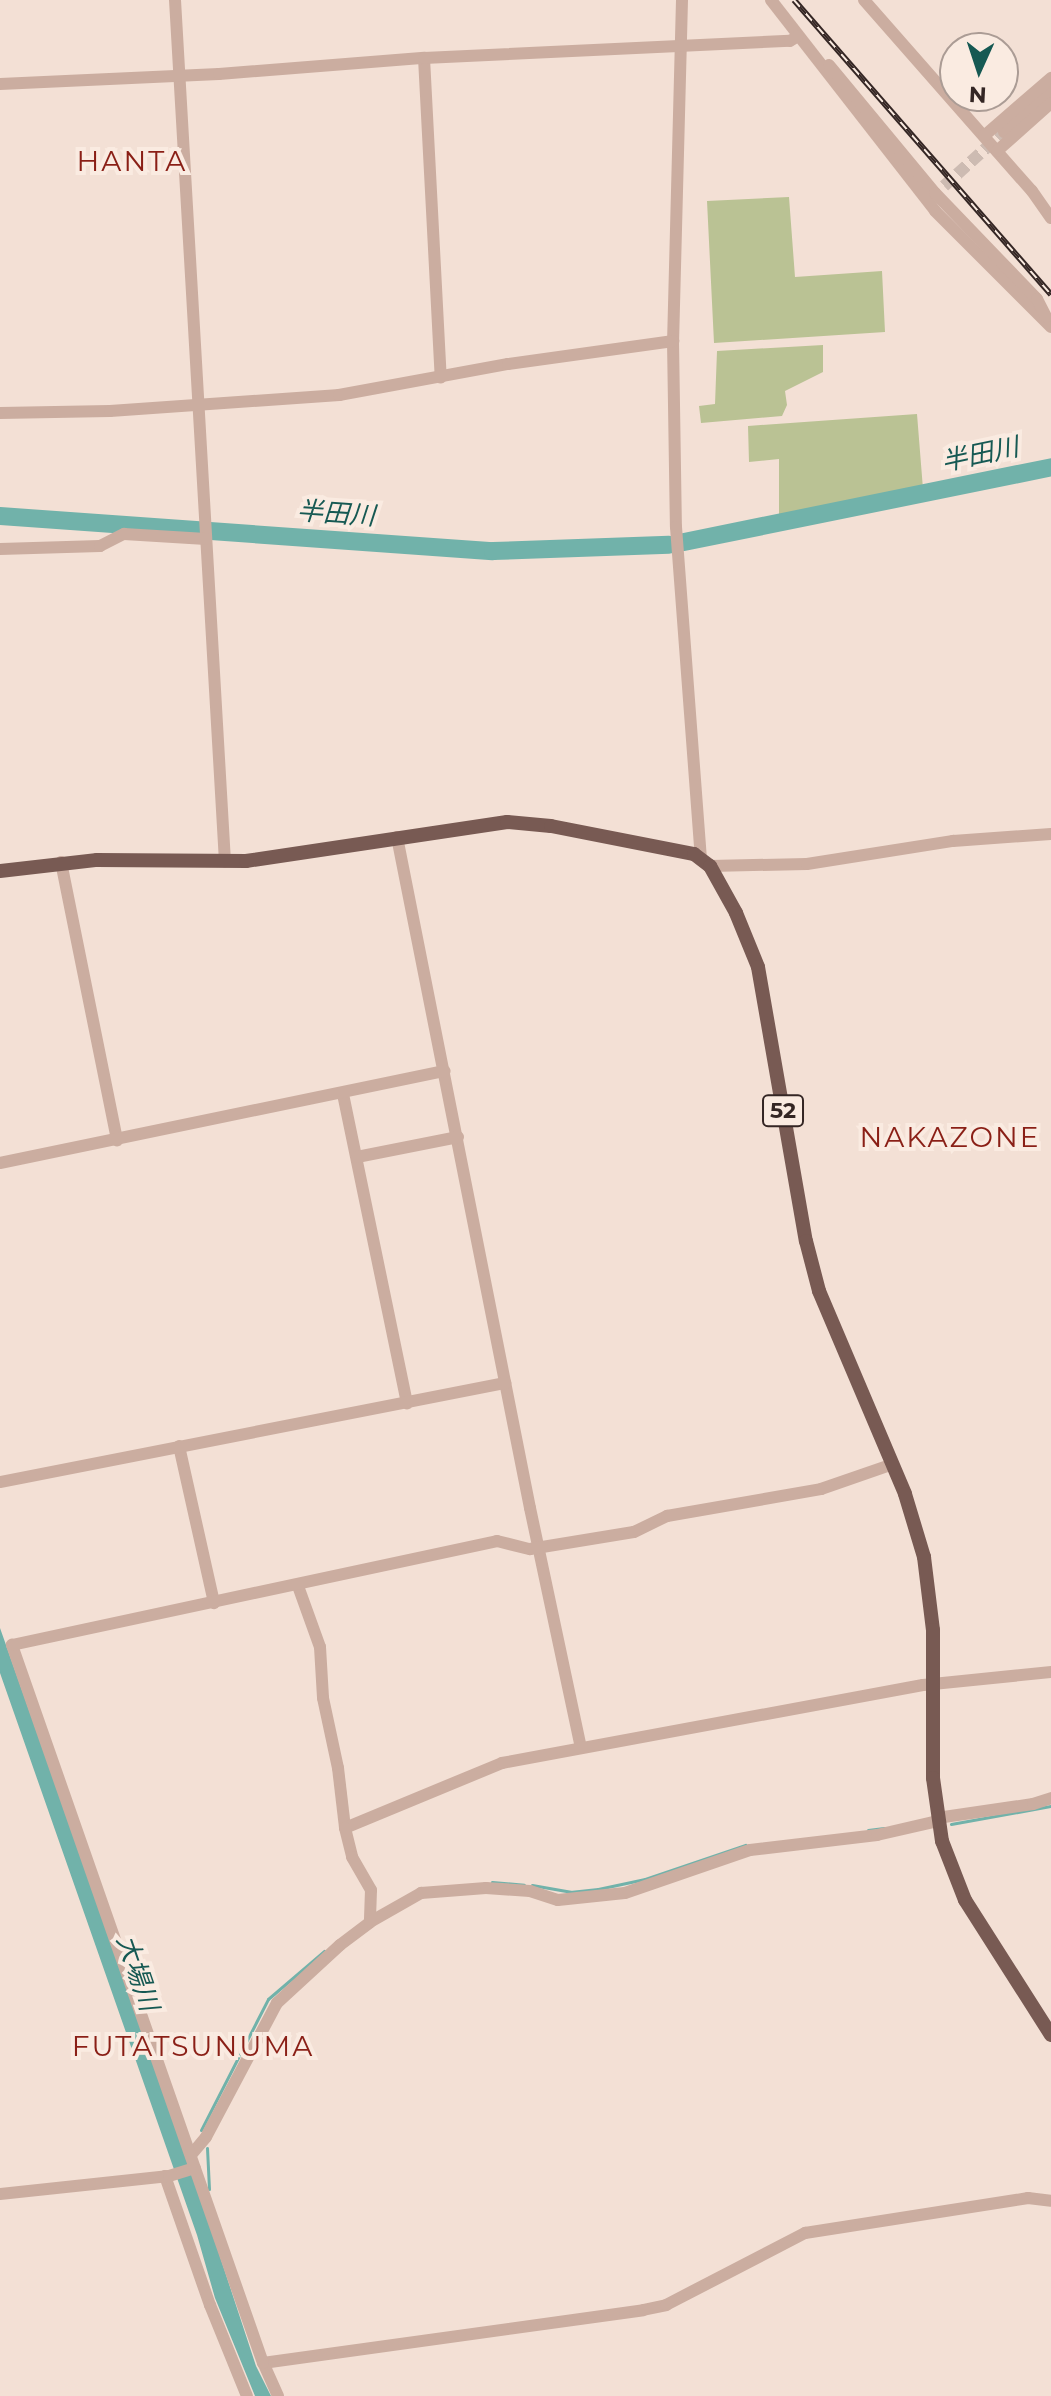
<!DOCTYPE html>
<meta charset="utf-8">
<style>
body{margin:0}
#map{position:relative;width:1051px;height:2396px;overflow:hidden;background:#f3e0d5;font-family:Montserrat,"Noto Sans JP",sans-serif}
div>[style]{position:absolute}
.green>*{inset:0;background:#bac294}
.water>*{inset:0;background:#71b2aa}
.stream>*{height:3px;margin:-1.5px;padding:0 1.5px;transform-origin:1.5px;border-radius:1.5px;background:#71b2aa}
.river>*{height:18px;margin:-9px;padding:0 9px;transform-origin:9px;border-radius:9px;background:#71b2aa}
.minor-tunnel>*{height:12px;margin-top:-6px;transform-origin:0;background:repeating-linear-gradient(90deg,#cdbbb2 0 12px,transparent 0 18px)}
.minor>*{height:12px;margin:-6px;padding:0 6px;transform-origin:6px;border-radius:6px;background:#cbada0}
.major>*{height:14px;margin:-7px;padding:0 7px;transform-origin:7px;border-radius:7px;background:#785a53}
.rail>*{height:6px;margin-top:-3px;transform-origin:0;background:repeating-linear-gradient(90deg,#faebe1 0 9px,#342624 0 18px);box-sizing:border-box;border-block:2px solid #342624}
span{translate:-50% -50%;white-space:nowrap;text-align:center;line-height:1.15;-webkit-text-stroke:8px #faebe1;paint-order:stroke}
.shield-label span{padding:2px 6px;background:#faebe1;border:2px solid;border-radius:6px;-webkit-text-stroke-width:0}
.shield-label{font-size:22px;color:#342624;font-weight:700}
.water-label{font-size:26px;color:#165953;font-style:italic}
.quarter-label{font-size:28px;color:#8a1f16;letter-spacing:2px}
.north{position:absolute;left:939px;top:32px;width:80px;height:80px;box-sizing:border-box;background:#faebe1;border:2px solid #ab9c95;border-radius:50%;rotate:183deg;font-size:22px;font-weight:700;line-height:32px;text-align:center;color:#342624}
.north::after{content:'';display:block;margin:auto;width:28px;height:36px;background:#165953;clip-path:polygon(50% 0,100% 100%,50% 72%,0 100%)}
</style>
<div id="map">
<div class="green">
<div style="clip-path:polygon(789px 197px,795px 277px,882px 271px,885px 332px,714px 343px,707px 201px)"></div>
<div style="clip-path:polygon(823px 345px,823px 372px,785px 391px,787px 405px,782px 416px,701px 423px,699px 406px,715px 404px,717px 351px)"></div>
<div style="clip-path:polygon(917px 414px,923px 489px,779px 515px,779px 459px,749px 462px,748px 426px)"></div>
</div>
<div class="water">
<div style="clip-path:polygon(0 1628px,185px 2150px,256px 2366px,271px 2396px,255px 2396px,215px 2298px,197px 2235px,0 1673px)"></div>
</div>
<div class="stream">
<div style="left:951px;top:1824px;width:102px;rotate:-10.2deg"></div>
<div style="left:868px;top:1830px;width:16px;rotate:-7deg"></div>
<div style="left:492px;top:1882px;width:32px;rotate:5deg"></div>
<div style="left:532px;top:1885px;width:39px;rotate:10deg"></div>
<div style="left:570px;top:1892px;width:28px;rotate:-6deg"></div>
<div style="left:598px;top:1889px;width:48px;rotate:-12deg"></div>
<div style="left:645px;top:1879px;width:106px;rotate:-18.8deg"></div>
<div style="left:201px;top:2130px;width:147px;rotate:-62.9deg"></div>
<div style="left:268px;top:1999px;width:74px;rotate:-40.6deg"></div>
<div style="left:207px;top:2148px;width:41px;rotate:87.2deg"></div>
</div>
<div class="river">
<div style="left:0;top:516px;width:494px;rotate:4.1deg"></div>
<div style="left:493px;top:551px;width:176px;rotate:-2deg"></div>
<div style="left:684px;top:542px;width:375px;rotate:-11.5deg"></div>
</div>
<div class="minor-tunnel">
<div style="left:944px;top:186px;width:81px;rotate:-42deg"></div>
</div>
<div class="minor">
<div style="left:175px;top:0;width:863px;rotate:86.68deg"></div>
<div style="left:682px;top:0;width:341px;rotate:91.5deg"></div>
<div style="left:673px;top:341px;width:186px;rotate:89.1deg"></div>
<div style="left:676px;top:527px;width:331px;rotate:85.7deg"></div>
<div style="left:771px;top:0;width:267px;rotate:52.1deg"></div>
<div style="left:935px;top:211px;width:164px;rotate:45deg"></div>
<div style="left:864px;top:0;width:254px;rotate:48.7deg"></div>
<div style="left:1032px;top:191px;width:33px;rotate:55deg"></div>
<div style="left:424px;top:58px;width:320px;rotate:87deg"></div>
<div style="left:829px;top:65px;width:166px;rotate:50.4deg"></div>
<div style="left:935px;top:193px;width:147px;rotate:46.1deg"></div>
<div style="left:1037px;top:299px;width:20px;rotate:63deg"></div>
<div style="left:0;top:84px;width:219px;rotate:-2.6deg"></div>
<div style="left:219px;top:74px;width:206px;rotate:-4.5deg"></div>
<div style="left:424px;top:58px;width:366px;rotate:-2.7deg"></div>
<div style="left:790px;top:41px;width:9px;rotate:-32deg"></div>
<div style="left:1004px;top:132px;width:62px;rotate:-41.1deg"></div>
<div style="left:984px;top:136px;width:89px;rotate:-40.9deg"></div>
<div style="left:997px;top:151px;width:72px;rotate:-41.6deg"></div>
<div style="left:0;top:413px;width:110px;rotate:-1deg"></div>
<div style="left:110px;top:411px;width:230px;rotate:-4deg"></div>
<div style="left:339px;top:395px;width:172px;rotate:-10.4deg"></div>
<div style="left:508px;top:364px;width:167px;rotate:-7.9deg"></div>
<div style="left:0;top:549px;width:100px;rotate:-1.7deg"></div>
<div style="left:100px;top:546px;width:27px;rotate:-27deg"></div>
<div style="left:124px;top:534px;width:82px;rotate:3.5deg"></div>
<div style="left:397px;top:837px;width:684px;rotate:78.79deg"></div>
<div style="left:530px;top:1508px;width:245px;rotate:78deg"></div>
<div style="left:61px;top:862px;width:284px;rotate:78.6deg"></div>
<div style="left:710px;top:866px;width:97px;rotate:-1.2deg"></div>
<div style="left:807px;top:864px;width:148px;rotate:-9deg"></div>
<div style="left:953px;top:841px;width:98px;rotate:-4.1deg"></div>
<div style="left:343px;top:1094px;width:316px;rotate:78.3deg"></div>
<div style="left:357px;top:1157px;width:103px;rotate:-11.2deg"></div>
<div style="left:0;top:1163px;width:454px;rotate:-11.7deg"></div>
<div style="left:179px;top:1446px;width:161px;rotate:77.4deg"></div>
<div style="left:0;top:1482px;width:515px;rotate:-11.09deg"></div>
<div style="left:298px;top:1586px;width:65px;rotate:70.2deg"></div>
<div style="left:320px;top:1647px;width:51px;rotate:86.6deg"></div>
<div style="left:323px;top:1698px;width:72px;rotate:77.9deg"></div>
<div style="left:338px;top:1768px;width:60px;rotate:83.3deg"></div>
<div style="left:345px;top:1828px;width:170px;rotate:-22.5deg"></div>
<div style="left:502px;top:1763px;width:428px;rotate:-10.5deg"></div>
<div style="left:923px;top:1685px;width:129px;rotate:-5.8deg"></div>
<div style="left:937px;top:1818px;width:97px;rotate:-8.3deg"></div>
<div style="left:1033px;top:1804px;width:19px;rotate:-18deg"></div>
<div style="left:345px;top:1828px;width:30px;rotate:76deg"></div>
<div style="left:352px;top:1857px;width:38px;rotate:60deg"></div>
<div style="left:371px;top:1890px;width:32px;rotate:92deg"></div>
<div style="left:191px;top:2155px;width:23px;rotate:-50deg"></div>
<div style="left:206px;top:2137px;width:152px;rotate:-62.1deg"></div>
<div style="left:277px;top:2003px;width:86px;rotate:-42.6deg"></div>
<div style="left:340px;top:1945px;width:38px;rotate:-37deg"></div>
<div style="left:370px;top:1922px;width:59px;rotate:-29.6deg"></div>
<div style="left:421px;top:1893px;width:65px;rotate:-4.4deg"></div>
<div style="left:486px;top:1888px;width:44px;rotate:3.9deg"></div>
<div style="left:530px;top:1891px;width:29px;rotate:18deg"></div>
<div style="left:558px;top:1900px;width:67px;rotate:-6deg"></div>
<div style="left:625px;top:1893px;width:132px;rotate:-19deg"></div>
<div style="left:750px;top:1850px;width:128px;rotate:-6.7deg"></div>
<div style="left:877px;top:1835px;width:63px;rotate:-12.9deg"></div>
<div style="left:165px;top:2176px;width:137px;rotate:70.8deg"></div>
<div style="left:210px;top:2305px;width:98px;rotate:67.9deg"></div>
<div style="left:0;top:2194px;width:170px;rotate:-6.1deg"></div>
<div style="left:169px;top:2176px;width:27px;rotate:-17deg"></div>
<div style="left:263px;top:2363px;width:384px;rotate:-7.9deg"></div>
<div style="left:643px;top:2310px;width:24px;rotate:-12deg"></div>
<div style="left:666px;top:2305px;width:157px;rotate:-27.4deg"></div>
<div style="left:805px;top:2233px;width:226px;rotate:-8.9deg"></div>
<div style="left:1028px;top:2198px;width:23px;rotate:7deg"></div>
<div style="left:278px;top:2396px;width:36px;rotate:-114deg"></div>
<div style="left:263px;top:2363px;width:761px;rotate:-109.27deg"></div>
<div style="left:12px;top:1645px;width:496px;rotate:-12.1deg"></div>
<div style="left:497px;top:1541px;width:34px;rotate:14deg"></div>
<div style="left:530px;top:1549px;width:105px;rotate:-9.3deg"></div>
<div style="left:634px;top:1532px;width:37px;rotate:-26deg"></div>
<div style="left:667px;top:1516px;width:156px;rotate:-9.9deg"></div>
<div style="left:821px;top:1489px;width:76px;rotate:-19.1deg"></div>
</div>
<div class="major">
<div style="left:0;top:871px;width:98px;rotate:-6.5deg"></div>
<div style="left:97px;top:860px;width:149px;rotate:0.4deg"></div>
<div style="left:246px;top:861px;width:264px;rotate:-8.5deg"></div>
<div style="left:507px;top:822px;width:44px;rotate:5.2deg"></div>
<div style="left:551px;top:826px;width:146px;rotate:11.1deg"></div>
<div style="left:694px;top:854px;width:20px;rotate:37deg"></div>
<div style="left:710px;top:866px;width:54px;rotate:61deg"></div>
<div style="left:736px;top:913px;width:58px;rotate:67.8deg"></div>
<div style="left:758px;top:967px;width:278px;rotate:80.1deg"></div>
<div style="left:806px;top:1241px;width:52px;rotate:75.4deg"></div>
<div style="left:819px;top:1291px;width:220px;rotate:67deg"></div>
<div style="left:905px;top:1494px;width:66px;rotate:73.2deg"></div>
<div style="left:924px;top:1557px;width:74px;rotate:83deg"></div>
<div style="left:933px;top:1630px;width:148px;rotate:90deg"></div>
<div style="left:933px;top:1778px;width:64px;rotate:81.9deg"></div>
<div style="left:942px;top:1841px;width:63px;rotate:68.7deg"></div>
<div style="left:965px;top:1900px;width:160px;rotate:57.5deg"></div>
</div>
<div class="rail">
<div style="left:794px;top:0;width:391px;rotate:48.9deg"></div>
</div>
<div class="shield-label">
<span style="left:783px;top:1111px">52</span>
</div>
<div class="water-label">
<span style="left:980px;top:455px;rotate:-12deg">半田川</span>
<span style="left:336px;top:514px;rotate:4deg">半田川</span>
<span style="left:137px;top:1973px;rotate:71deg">大場川</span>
</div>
<div class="quarter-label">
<span style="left:132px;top:161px">HANTA</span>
<span style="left:950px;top:1137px">NAKAZONE</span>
<span style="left:193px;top:2046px">FUTATSUNUMA</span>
</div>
<div class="north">N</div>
</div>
